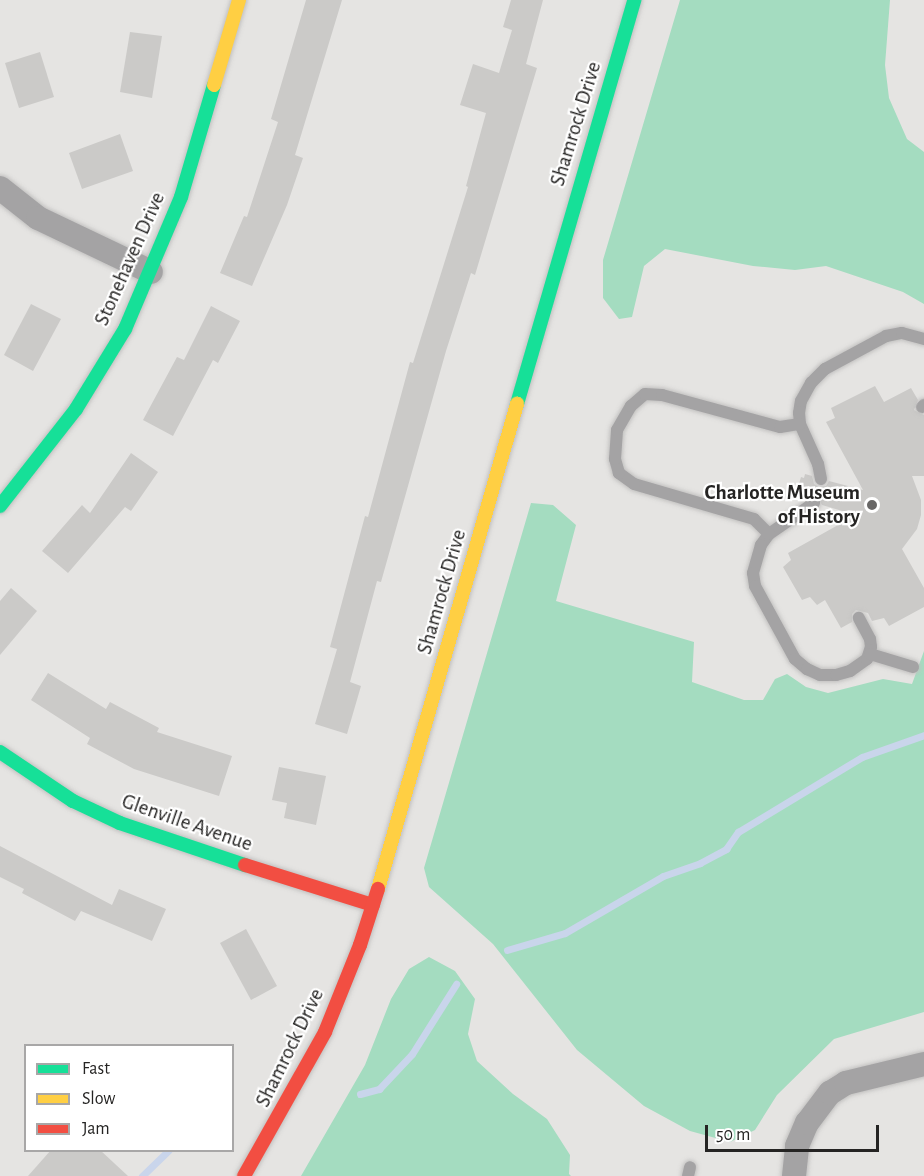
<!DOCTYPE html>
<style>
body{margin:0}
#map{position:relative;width:924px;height:1176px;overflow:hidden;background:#e5e4e2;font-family:"Alegreya Sans",sans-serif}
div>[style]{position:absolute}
.green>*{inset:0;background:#a4dcc0}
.stream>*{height:7px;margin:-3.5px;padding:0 3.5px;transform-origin:3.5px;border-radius:3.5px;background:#c9d5eb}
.building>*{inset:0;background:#cbcac8}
.roads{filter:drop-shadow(0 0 2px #c2c1c0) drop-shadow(0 0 2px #c2c1c0)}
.lane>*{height:12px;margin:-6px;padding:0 6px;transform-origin:6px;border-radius:6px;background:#a4a3a4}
.street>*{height:24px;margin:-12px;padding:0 12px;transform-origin:12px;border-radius:12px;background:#a4a3a4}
.fast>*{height:14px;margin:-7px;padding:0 7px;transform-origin:7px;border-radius:7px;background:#16e098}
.slow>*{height:14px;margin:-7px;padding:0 7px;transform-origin:7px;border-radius:7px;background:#ffcf43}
.jam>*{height:14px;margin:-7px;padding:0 7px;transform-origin:7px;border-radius:7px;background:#f24e42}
.dots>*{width:16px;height:16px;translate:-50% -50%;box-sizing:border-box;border:3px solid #fff;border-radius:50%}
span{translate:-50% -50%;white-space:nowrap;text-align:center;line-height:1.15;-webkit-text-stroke:4.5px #fff;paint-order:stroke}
.street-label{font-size:21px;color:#252423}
.poi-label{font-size:21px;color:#252423;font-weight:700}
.right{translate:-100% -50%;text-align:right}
.legend{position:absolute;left:24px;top:1044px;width:210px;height:108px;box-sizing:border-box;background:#fff;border:2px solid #a8a7a7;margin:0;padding:8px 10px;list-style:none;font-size:18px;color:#252423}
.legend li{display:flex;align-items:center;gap:12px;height:30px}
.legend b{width:30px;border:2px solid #a8a7a7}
.scale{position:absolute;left:705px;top:1125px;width:174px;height:27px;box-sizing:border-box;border:3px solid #252423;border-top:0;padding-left:8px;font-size:18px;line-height:21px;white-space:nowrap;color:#252423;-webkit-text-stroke:4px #fff;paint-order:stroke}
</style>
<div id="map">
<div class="green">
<div style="clip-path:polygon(680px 0,890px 0,885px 65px,889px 98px,907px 139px,924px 152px,924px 304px,903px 292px,826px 266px,795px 270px,753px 266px,665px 249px,644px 266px,632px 317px,619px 319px,603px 298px,603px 260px)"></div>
<div style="clip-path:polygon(531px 503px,553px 505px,576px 525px,556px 601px,694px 642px,692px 682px,744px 700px,763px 700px,775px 679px,787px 674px,806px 687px,828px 693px,883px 679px,912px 684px,924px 651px,924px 1012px,834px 1039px,777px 1095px,755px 1130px,730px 1142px,690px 1131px,644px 1106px,577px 1050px,493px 944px,429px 887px,424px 868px)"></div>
<div style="clip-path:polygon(429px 957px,455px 971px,475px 999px,468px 1034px,477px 1061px,513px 1094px,547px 1119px,570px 1155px,569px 1174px,571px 1176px,301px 1176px,365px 1065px,391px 999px,409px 969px)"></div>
</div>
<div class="stream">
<div style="left:507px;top:950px;width:60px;rotate:-16.3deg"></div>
<div style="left:565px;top:933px;width:113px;rotate:-30.2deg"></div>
<div style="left:663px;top:876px;width:39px;rotate:-19deg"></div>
<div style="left:700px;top:863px;width:30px;rotate:-28deg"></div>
<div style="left:726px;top:849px;width:21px;rotate:-55deg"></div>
<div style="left:738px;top:832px;width:145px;rotate:-31.2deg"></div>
<div style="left:862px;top:757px;width:66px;rotate:-19.5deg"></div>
<div style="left:360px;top:1094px;width:20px;rotate:-15deg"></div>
<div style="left:379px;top:1089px;width:48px;rotate:-46.7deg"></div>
<div style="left:412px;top:1054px;width:83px;rotate:-57.8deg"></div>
<div style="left:142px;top:1176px;width:37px;rotate:-44deg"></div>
</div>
<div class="building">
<div style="clip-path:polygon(306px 0,342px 0,295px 155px,303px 158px,287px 205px,252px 286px,220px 273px,244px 216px,247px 217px,278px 122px,271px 119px)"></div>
<div style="clip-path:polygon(511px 0,543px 0,526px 64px,537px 68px,475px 275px,471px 273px,446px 351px,381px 582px,377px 581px,350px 682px,361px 686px,347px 734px,315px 724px,337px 649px,330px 647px,365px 516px,368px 517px,410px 362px,413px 363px,468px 187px,466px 186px,486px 113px,460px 105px,473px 64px,499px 73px,512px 30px,503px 27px)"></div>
<div style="clip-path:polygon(130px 32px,162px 36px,152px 98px,120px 92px)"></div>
<div style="clip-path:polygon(40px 52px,54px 97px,19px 108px,5px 63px)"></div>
<div style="clip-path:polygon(120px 134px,133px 171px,82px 189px,69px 153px)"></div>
<div style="clip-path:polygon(31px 304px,61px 319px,33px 371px,4px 355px)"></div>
<div style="clip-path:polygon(211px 306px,240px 321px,218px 363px,213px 360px,173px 436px,143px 420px,177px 357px,184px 360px)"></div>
<div style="clip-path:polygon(875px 386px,884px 402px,911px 388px,918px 400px,914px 410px,924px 415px,924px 476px,912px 476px,921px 500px,921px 515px,917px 529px,902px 549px,924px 588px,924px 607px,889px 626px,884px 618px,872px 621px,868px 613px,856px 610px,852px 614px,852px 622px,841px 628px,825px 600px,817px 605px,810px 597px,802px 600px,783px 567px,791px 560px,788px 553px,856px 515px,822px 505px,817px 495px,804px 500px,796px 494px,801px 477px,804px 478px,805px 474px,812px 476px,814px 484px,819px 487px,826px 486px,829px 481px,863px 490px,826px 422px,835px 418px,831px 408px)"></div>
<div style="clip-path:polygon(131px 453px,158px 472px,131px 511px,125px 507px,68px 573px,42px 551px,82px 505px,90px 513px)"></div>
<div style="clip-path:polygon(11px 588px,37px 611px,0 655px,0 601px)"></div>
<div style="clip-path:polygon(48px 673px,106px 709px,110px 702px,159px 728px,157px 732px,232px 756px,219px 796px,134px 769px,87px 744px,90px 738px,31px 700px)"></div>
<div style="clip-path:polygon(279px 767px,326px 776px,316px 825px,284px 818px,287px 803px,272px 800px)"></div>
<div style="clip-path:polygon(0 846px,112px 905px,119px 889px,166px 909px,152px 941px,81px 911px,75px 921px,22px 893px,24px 889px,0 877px)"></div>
<div style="clip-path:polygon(246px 929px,277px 986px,251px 1000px,220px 943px)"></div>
<div style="clip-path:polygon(51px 1150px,100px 1150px,128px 1176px,28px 1176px)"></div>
</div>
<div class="roads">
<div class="lane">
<div style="left:922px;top:407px;width:3px;rotate:-45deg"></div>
<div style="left:821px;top:479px;width:15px;rotate:-101deg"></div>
<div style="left:818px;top:464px;width:44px;rotate:-114.2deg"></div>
<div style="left:800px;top:424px;width:11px;rotate:-95deg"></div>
<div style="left:799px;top:413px;width:12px;rotate:-81deg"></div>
<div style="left:801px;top:401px;width:21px;rotate:-61deg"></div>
<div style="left:811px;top:383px;width:20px;rotate:-45deg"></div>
<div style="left:825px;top:369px;width:69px;rotate:-28.4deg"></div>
<div style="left:886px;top:336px;width:16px;rotate:-11deg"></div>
<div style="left:902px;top:333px;width:23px;rotate:15deg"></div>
<div style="left:814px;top:503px;width:55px;rotate:145.4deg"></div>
<div style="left:769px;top:534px;width:14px;rotate:126deg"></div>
<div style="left:761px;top:545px;width:29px;rotate:106deg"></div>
<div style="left:753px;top:573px;width:13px;rotate:81deg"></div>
<div style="left:755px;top:586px;width:83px;rotate:61.3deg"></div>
<div style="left:795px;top:659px;width:16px;rotate:40deg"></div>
<div style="left:807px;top:669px;width:14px;rotate:25deg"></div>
<div style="left:820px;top:675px;width:16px"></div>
<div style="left:836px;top:675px;width:15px;rotate:-16deg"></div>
<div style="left:850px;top:671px;width:21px;rotate:-35deg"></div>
<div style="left:867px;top:659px;width:13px;rotate:-72deg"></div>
<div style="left:871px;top:647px;width:8px;rotate:-97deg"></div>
<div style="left:870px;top:639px;width:24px;rotate:-118deg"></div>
<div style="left:769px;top:534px;width:21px;rotate:-135deg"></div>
<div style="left:754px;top:519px;width:125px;rotate:-163.7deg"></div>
<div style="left:634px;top:484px;width:19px;rotate:-144deg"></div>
<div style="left:619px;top:473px;width:15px;rotate:-106deg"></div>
<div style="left:615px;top:459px;width:29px;rotate:-86deg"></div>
<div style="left:617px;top:430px;width:28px;rotate:-60deg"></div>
<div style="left:631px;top:406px;width:18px;rotate:-41deg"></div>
<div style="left:645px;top:394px;width:17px;rotate:3deg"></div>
<div style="left:662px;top:395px;width:122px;rotate:15.2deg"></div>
<div style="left:780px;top:427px;width:20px;rotate:-9deg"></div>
<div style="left:870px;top:654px;width:45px;rotate:16.8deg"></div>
<div style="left:688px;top:1176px;width:9px;rotate:-77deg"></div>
</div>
<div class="street">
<div style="left:0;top:188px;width:48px;rotate:38.3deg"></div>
<div style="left:38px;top:218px;width:125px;rotate:25.5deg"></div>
<div style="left:794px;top:1176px;width:30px;rotate:-84deg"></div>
<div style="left:797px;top:1146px;width:25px;rotate:-67deg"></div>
<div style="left:807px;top:1123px;width:38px;rotate:-53deg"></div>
<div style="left:830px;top:1093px;width:19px;rotate:-32deg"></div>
<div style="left:846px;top:1083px;width:80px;rotate:-13.7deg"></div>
</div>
<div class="fast">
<div style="left:517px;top:404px;width:421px;rotate:-73.8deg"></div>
<div style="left:0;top:506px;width:123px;rotate:-51.9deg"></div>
<div style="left:76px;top:409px;width:94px;rotate:-58.5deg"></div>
<div style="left:125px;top:329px;width:143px;rotate:-67deg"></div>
<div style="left:181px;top:197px;width:117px;rotate:-73.6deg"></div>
<div style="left:0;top:752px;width:88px;rotate:33.9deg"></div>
<div style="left:73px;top:801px;width:52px;rotate:25.1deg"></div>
<div style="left:120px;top:823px;width:132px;rotate:18.6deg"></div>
</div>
<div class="slow">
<div style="left:214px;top:85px;width:89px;rotate:-73.6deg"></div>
<div style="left:378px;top:889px;width:505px;rotate:-74.01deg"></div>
</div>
<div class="jam">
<div style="left:245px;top:865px;width:134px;rotate:17.4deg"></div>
<div style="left:244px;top:1176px;width:165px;rotate:-60.6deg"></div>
<div style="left:325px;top:1032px;width:94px;rotate:-68.1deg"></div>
<div style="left:360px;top:945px;width:59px;rotate:-72.2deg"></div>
</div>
</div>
<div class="dots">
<div style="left:872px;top:505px;background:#686766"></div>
</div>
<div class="street-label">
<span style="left:576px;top:124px;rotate:-73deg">Shamrock Drive</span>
<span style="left:130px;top:259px;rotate:-66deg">Stonehaven Drive</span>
<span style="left:442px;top:592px;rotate:-74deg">Shamrock Drive</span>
<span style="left:187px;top:823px;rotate:19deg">Glenville Avenue</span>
<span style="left:290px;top:1048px;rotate:-64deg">Shamrock Drive</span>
</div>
<div class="poi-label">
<span class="right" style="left:860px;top:505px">Charlotte Museum<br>of History</span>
</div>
<ul class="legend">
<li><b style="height:8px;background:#16e098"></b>Fast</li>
<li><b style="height:8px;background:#ffcf43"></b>Slow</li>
<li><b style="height:8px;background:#f24e42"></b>Jam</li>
</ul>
<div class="scale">50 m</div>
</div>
